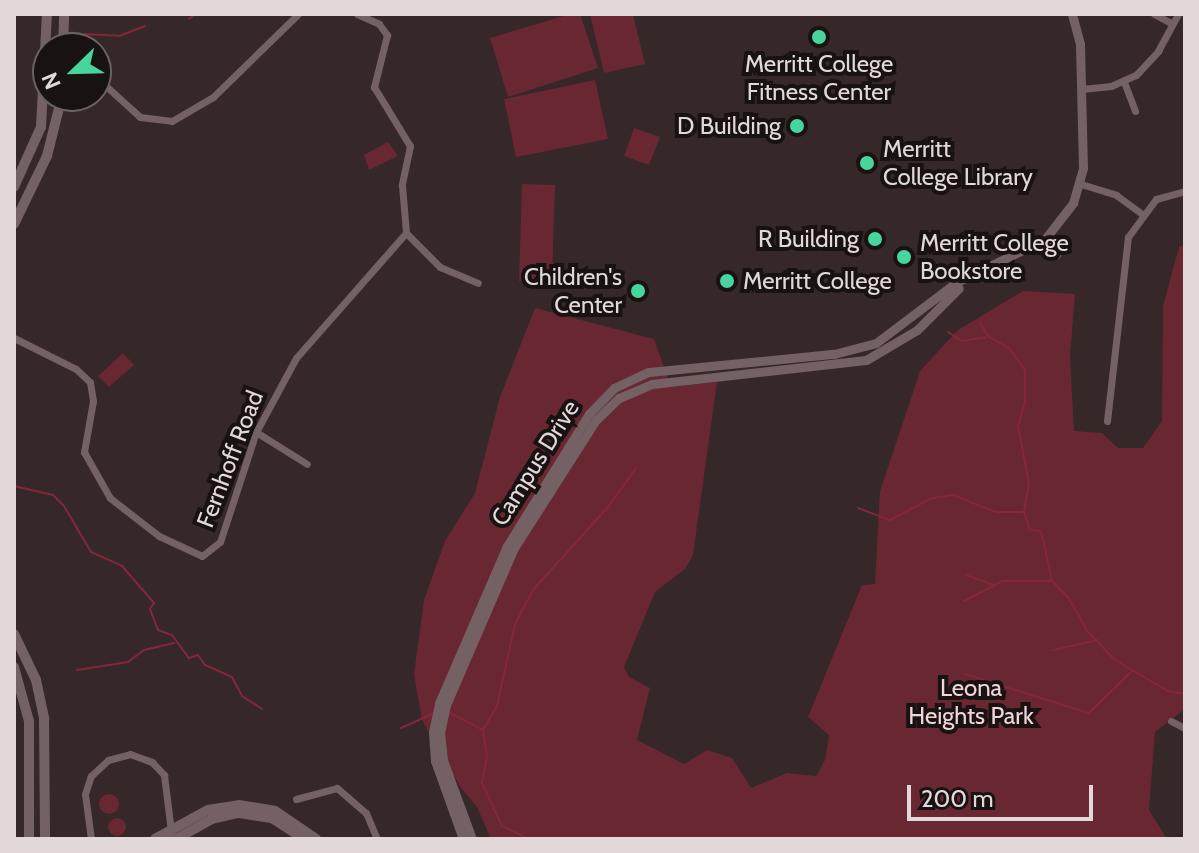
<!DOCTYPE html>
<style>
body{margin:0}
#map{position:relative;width:1199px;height:853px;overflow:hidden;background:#362729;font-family:Cabin,sans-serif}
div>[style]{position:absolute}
.green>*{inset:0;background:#692732}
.round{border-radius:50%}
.stream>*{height:2px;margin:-1px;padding:0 1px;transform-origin:1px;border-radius:1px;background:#842739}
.minor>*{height:7px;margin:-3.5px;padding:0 3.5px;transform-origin:3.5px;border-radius:3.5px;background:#736163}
.tertiary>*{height:9px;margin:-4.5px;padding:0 4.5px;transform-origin:4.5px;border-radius:4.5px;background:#736163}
.secondary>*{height:10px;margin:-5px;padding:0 5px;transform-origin:5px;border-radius:5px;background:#736163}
.dots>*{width:22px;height:22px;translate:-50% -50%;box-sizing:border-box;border:4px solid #191213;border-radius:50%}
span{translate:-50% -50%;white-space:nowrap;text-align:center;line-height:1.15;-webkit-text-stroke:8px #191213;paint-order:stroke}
.poi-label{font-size:24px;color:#e2d8d9}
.right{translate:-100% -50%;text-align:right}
.left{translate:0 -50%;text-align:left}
.street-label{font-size:24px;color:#e2d8d9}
.park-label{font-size:24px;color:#f0d4d6}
.frame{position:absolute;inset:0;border:16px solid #e2d8d9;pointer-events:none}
.north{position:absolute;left:32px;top:32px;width:80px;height:80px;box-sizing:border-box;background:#191213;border:2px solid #696162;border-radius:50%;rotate:247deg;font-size:22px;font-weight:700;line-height:32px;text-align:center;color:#e2d8d9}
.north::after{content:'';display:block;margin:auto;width:28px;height:36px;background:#48d49d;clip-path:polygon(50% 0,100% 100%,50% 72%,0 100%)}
.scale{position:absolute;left:907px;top:785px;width:186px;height:36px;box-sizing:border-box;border:4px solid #e2d8d9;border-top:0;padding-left:10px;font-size:24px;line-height:28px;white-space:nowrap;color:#e2d8d9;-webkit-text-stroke:6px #191213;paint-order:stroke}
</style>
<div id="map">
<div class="green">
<div style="clip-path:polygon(570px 14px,580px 14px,598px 68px,508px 97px,490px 38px)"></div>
<div style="clip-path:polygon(590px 14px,633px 14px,645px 64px,604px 73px)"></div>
<div style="clip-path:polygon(595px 80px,608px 139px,516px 157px,504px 99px)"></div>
<div style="clip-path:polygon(634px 128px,660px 137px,649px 165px,624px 156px)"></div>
<div style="clip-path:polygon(388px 142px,398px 156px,369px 170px,364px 155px)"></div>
<div style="clip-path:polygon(522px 184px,555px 185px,552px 282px,519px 281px)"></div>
<div style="clip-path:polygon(1185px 244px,1185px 709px,1155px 732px,1149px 810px,1167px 839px,491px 839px,477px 807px,461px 788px,422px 720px,414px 674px,424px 600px,445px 541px,475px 493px,500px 397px,535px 308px,654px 339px,671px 387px,717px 382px,693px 555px,685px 569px,655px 592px,624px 667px,629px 677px,650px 688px,637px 740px,684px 764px,707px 750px,732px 758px,751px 788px,787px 773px,816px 776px,825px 760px,829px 735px,808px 717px,862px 585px,875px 584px,880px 491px,920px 371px,958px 330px,1023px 291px,1075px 294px,1070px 357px,1074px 431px,1102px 433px,1118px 448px,1143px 448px,1162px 421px,1163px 306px,1179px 247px)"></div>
<div style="clip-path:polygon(123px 353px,134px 365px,109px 387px,98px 376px)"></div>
<div class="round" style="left:99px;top:794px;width:20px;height:20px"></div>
<div class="round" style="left:108px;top:818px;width:18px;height:18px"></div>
</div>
<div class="stream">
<div style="left:189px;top:19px;width:8px;rotate:-40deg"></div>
<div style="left:84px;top:34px;width:35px;rotate:3deg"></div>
<div style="left:119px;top:36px;width:28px;rotate:-21deg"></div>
<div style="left:980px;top:323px;width:17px;rotate:57deg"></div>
<div style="left:989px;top:337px;width:23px;rotate:29deg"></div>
<div style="left:1009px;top:348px;width:27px;rotate:54deg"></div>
<div style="left:1025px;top:370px;width:32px;rotate:90deg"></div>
<div style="left:1025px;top:402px;width:25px;rotate:106deg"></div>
<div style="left:1018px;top:426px;width:58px;rotate:79.1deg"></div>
<div style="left:1029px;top:483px;width:29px;rotate:100deg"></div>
<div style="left:1024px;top:512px;width:19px;rotate:72deg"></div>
<div style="left:1030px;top:530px;width:10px;rotate:6deg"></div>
<div style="left:1040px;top:531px;width:9px;rotate:69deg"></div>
<div style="left:1043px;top:539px;width:43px;rotate:77.9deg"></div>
<div style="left:1052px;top:581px;width:23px;rotate:45deg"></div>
<div style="left:1068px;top:597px;width:40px;rotate:60.3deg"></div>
<div style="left:1088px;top:632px;width:39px;rotate:46deg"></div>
<div style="left:1115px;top:660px;width:61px;rotate:30.3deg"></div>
<div style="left:1168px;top:691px;width:17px;rotate:10deg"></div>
<div style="left:948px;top:332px;width:17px;rotate:33deg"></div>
<div style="left:962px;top:341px;width:24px;rotate:-9deg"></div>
<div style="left:14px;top:486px;width:40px;rotate:13deg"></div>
<div style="left:53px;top:495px;width:16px;rotate:45deg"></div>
<div style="left:64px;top:506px;width:53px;rotate:59.6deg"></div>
<div style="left:91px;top:552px;width:34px;rotate:24deg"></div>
<div style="left:122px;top:566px;width:49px;rotate:49.1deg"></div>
<div style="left:154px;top:603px;width:7px;rotate:124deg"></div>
<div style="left:150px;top:609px;width:22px;rotate:69deg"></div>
<div style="left:158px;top:630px;width:15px;rotate:20deg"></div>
<div style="left:172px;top:635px;width:29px;rotate:54deg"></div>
<div style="left:189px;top:658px;width:9px;rotate:-18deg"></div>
<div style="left:198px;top:655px;width:12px;rotate:55deg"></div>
<div style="left:205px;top:665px;width:30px;rotate:24deg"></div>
<div style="left:232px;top:677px;width:21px;rotate:62deg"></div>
<div style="left:242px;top:696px;width:24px;rotate:33deg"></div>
<div style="left:858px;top:508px;width:34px;rotate:21deg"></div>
<div style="left:890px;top:520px;width:47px;rotate:-27.6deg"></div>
<div style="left:932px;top:498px;width:21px;rotate:-8deg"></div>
<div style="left:953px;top:495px;width:46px;rotate:21.6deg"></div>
<div style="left:996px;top:512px;width:28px"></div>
<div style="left:966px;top:575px;width:30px;rotate:20deg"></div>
<div style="left:964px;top:601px;width:44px;rotate:-27.1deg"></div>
<div style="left:1003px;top:581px;width:48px"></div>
<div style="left:1053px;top:650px;width:46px;rotate:-12.5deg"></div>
<div style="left:77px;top:670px;width:52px;rotate:-8.9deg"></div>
<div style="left:128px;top:662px;width:20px;rotate:-37deg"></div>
<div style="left:144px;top:650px;width:31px;rotate:-13deg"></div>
<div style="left:965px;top:674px;width:130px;rotate:17.5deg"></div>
<div style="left:1089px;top:713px;width:59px;rotate:-44.3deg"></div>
<div style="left:450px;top:713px;width:37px;rotate:27deg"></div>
<div style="left:401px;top:728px;width:35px;rotate:-24deg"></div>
<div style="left:529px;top:839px;width:30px;rotate:-154deg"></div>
<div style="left:502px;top:826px;width:47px;rotate:-114.9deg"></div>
<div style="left:482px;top:783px;width:26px;rotate:-79deg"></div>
<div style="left:487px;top:757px;width:27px;rotate:-98deg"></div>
<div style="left:483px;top:730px;width:28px;rotate:-60deg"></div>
<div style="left:497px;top:706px;width:84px;rotate:-77.6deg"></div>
<div style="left:515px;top:624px;width:38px;rotate:-62deg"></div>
<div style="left:533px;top:590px;width:112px;rotate:-47.9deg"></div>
<div style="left:608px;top:507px;width:48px;rotate:-54.3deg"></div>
</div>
<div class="minor">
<div style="left:357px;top:14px;width:24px;rotate:24deg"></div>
<div style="left:379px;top:24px;width:14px;rotate:54deg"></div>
<div style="left:387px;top:35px;width:54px;rotate:104deg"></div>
<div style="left:374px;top:87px;width:69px;rotate:58.6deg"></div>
<div style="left:410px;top:146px;width:40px;rotate:102deg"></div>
<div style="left:402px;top:185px;width:48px;rotate:85.2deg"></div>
<div style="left:406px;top:233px;width:48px;rotate:45deg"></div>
<div style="left:440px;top:267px;width:41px;rotate:22.8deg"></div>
<div style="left:1154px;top:14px;width:19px;rotate:28deg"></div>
<div style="left:96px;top:77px;width:59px;rotate:42.3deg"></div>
<div style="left:140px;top:117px;width:32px;rotate:7deg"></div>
<div style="left:172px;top:121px;width:48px;rotate:-30.3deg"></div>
<div style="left:213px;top:97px;width:119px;rotate:-44.3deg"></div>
<div style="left:1124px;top:82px;width:31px;rotate:69deg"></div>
<div style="left:1082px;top:89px;width:29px;rotate:-6deg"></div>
<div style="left:1111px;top:86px;width:27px;rotate:-24deg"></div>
<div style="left:1136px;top:75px;width:33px;rotate:-47deg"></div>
<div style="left:1158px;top:51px;width:42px;rotate:-61.6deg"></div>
<div style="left:1081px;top:184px;width:37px;rotate:17deg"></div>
<div style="left:1116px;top:195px;width:31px;rotate:36deg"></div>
<div style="left:1045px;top:239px;width:20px;rotate:53deg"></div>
<div style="left:14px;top:338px;width:69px;rotate:26.6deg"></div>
<div style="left:76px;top:369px;width:19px;rotate:43deg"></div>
<div style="left:90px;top:382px;width:19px;rotate:81deg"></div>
<div style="left:93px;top:401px;width:52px;rotate:100deg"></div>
<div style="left:84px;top:452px;width:53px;rotate:60.5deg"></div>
<div style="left:110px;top:498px;width:62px;rotate:37.8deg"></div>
<div style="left:159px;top:536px;width:47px;rotate:24.9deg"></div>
<div style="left:202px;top:556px;width:23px;rotate:-38deg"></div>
<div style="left:220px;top:542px;width:116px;rotate:-71.9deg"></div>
<div style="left:256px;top:432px;width:84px;rotate:-61.6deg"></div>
<div style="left:296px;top:358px;width:167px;rotate:-48.7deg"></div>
<div style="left:1107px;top:421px;width:185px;rotate:-83.5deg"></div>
<div style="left:1128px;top:237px;width:47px;rotate:-53.6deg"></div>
<div style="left:1156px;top:199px;width:30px;rotate:-15deg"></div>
<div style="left:256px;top:432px;width:60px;rotate:32.1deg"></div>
<div style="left:1171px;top:721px;width:16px;rotate:27deg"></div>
<div style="left:296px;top:799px;width:42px;rotate:-15deg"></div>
<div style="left:337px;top:788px;width:38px;rotate:41deg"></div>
<div style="left:366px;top:813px;width:28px;rotate:67deg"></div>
<div style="left:91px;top:839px;width:45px;rotate:-97.6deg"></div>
<div style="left:85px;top:794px;width:19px;rotate:-72deg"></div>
<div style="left:91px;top:776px;width:23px;rotate:-43deg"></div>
<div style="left:108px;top:760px;width:23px;rotate:-15deg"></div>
<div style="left:130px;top:754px;width:23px;rotate:20deg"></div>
<div style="left:152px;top:762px;width:18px;rotate:47deg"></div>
<div style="left:164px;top:775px;width:64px;rotate:82.9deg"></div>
</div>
<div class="tertiary">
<div style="left:463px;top:839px;width:83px;rotate:-109.7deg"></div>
<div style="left:435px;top:761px;width:29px;rotate:-94deg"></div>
<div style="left:433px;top:732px;width:30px;rotate:-78deg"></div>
<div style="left:439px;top:703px;width:171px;rotate:-66.6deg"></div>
<div style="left:507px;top:546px;width:155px;rotate:-58.2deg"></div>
<div style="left:589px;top:414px;width:36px;rotate:-46deg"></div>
<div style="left:614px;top:388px;width:38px;rotate:-25deg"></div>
<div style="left:649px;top:372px;width:186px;rotate:-5.6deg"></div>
<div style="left:834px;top:354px;width:43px;rotate:-14.7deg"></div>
<div style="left:876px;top:343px;width:101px;rotate:-37deg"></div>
<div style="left:957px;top:282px;width:98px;rotate:-26deg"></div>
<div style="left:1045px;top:239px;width:46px;rotate:-52.1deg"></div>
<div style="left:1073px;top:203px;width:36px;rotate:-74deg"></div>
<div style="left:1083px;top:168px;width:124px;rotate:-91.4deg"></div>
<div style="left:1080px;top:44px;width:31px;rotate:-105deg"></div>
<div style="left:472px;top:839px;width:84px;rotate:-110.2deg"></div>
<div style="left:443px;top:760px;width:27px;rotate:-96deg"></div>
<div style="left:440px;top:733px;width:29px;rotate:-78deg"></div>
<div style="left:446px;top:705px;width:171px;rotate:-66.6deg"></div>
<div style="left:514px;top:548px;width:152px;rotate:-57.4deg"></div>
<div style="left:596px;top:420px;width:32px;rotate:-44deg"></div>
<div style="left:619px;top:398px;width:36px;rotate:-23deg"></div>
<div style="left:652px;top:384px;width:215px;rotate:-6.4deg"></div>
<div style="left:866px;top:360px;width:59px;rotate:-30.5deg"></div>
<div style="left:917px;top:330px;width:59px;rotate:-45deg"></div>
</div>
<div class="secondary">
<div style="left:63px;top:48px;width:34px;rotate:-88deg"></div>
<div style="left:14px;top:187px;width:66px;rotate:-65.8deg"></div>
<div style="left:41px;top:127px;width:113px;rotate:-87deg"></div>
<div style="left:14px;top:224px;width:76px;rotate:-64.1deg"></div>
<div style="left:47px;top:156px;width:62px;rotate:-76deg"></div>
<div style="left:14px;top:634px;width:51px;rotate:64.4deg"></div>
<div style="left:36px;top:680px;width:40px;rotate:78deg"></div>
<div style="left:44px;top:719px;width:120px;rotate:89.5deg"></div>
<div style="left:14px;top:667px;width:56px;rotate:74.5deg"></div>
<div style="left:29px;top:721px;width:118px;rotate:90deg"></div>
<div style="left:155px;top:839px;width:60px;rotate:-28.7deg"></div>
<div style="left:208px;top:810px;width:31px;rotate:-9deg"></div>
<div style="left:239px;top:805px;width:36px;rotate:9deg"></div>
<div style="left:275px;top:811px;width:50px;rotate:34.3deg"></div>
<div style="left:176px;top:839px;width:41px;rotate:-29.1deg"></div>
<div style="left:212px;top:819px;width:28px;rotate:-13deg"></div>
<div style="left:239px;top:813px;width:33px;rotate:9deg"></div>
<div style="left:272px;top:818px;width:38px;rotate:33deg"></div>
</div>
<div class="dots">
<div style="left:819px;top:37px;background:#48d49d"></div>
<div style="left:797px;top:126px;background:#48d49d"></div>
<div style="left:867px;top:163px;background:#48d49d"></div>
<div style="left:875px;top:239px;background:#48d49d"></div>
<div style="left:904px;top:257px;background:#48d49d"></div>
<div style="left:727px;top:281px;background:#48d49d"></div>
<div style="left:638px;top:291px;background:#48d49d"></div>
</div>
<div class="poi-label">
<span style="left:819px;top:78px">Merritt College<br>Fitness Center</span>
<span class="right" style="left:781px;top:126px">D Building</span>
<span class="left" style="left:883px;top:163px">Merritt<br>College Library</span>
<span class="right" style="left:859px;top:239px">R Building</span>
<span class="left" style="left:920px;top:257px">Merritt College<br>Bookstore</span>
<span class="right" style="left:622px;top:291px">Children's<br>Center</span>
<span class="left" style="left:743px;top:281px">Merritt College</span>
</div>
<div class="street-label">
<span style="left:230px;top:459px;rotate:-69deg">Fernhoff Road</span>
<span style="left:535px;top:463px;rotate:-58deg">Campus Drive</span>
</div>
<div class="park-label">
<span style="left:971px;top:702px">Leona<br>Heights Park</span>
</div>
<div class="frame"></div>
<div class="north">N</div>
<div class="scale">200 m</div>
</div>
